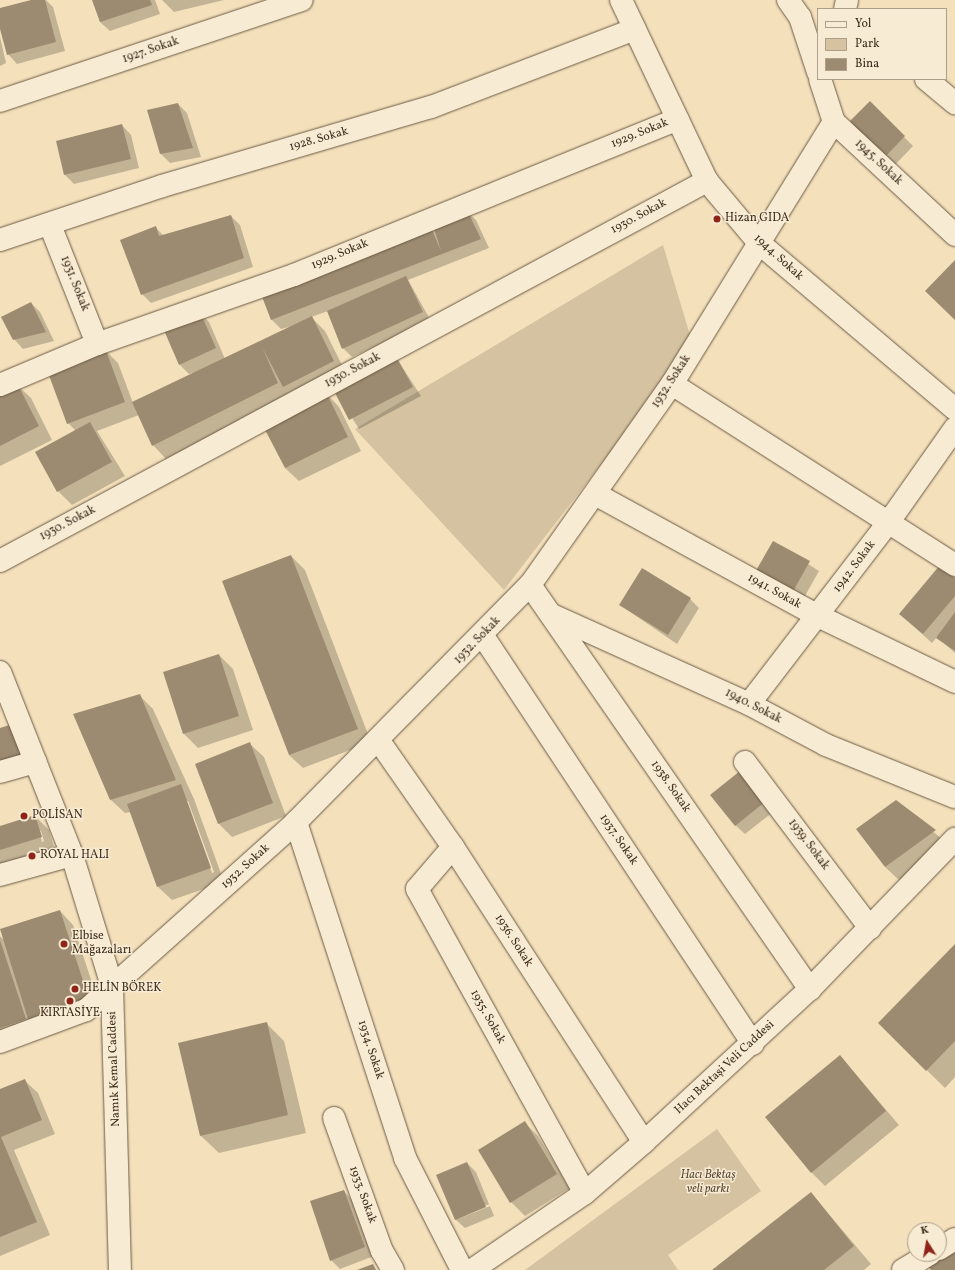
<!DOCTYPE html>
<meta charset="utf-8">
<style>
body{margin:0}
#map{position:relative;width:955px;height:1270px;overflow:hidden;background:#f4e0bb;font-family:Vollkorn,serif}
div>[style]{position:absolute}
.green>*{inset:0;background:#d5c2a0}
.shadow>*{inset:0;background:#0003}
.building>*{inset:0;background:#9c8b70}
.roads{filter:drop-shadow(0 0 1px #6b5a45) drop-shadow(0 0 1px #6b5a45)}
.minor>*{height:22px;margin:-11px;padding:0 11px;transform-origin:11px;border-radius:11px;background:#f8ebd3}
.dots>*{width:11px;height:11px;translate:-50% -50%;box-sizing:border-box;border:2px solid #f8ebd3;border-radius:50%}
span{translate:-50% -50%;white-space:nowrap;text-align:center;line-height:1.15;-webkit-text-stroke:3px #f8ebd3;paint-order:stroke}
.street-label{font-size:12px;color:#3d2e1e}
.poi-label{font-size:12px;color:#3d2e1e}
.left{translate:0 -50%;text-align:left}
.park-label{font-size:12px;color:#5b4c38;font-style:italic}
.legend{position:absolute;left:817px;top:8px;width:130px;height:72px;box-sizing:border-box;background:#f8ebd3;border:1px solid #ad9f8b;margin:0;padding:5px 7px;list-style:none;font-size:12px;color:#3d2e1e}
.legend li{display:flex;align-items:center;gap:8px;height:20px}
.legend b{width:20px;border:1px solid #ad9f8b}
.north{position:absolute;left:907px;top:1222px;width:40px;height:40px;box-sizing:border-box;background:#f8ebd3;border:1px solid #ad9f8b;border-radius:50%;rotate:349deg;font-size:11px;font-weight:700;line-height:16px;text-align:center;color:#3d2e1e}
.north::after{content:'';display:block;margin:auto;width:14px;height:18px;background:#8f2418;clip-path:polygon(50% 0,100% 100%,50% 72%,0 100%)}
</style>
<div id="map">
<div class="green">
<div style="clip-path:polygon(663px 245px,693px 345px,504px 590px,355px 429px)"></div>
<div style="clip-path:polygon(717px 1129px,761px 1191px,668px 1255px,678px 1270px,525px 1270px)"></div>
</div>
<div class="shadow">
<div style="clip-path:polygon(35px 0,46px 0,53px 7px,65px 51px,17px 64px,8px 54px,0 9px)"></div>
<div style="clip-path:polygon(93px 0,155px 0,160px 14px,110px 31px,100px 22px)"></div>
<div style="clip-path:polygon(162px 0,224px 0,174px 12px)"></div>
<div style="clip-path:polygon(0 37px,6px 63px,0 66px)"></div>
<div style="clip-path:polygon(870px 103px,913px 146px,894px 166px,885px 157px)"></div>
<div style="clip-path:polygon(178px 104px,187px 113px,201px 157px,170px 163px,161px 154px)"></div>
<div style="clip-path:polygon(122px 125px,131px 135px,139px 168px,74px 184px,65px 175px)"></div>
<div style="clip-path:polygon(467px 211px,476px 220px,489px 248px,408px 280px,431px 321px,352px 357px,343px 348px,328px 311px,311px 317px,325px 331px,347px 375px,297px 400px,289px 391px,291px 397px,166px 459px,153px 445px,139px 415px,97px 431px,125px 476px,72px 505px,58px 491px,76px 431px,68px 423px,104px 349px,118px 363px,133px 403px,200px 371px,189px 374px,180px 365px,200px 313px,209px 322px,225px 359px,293px 326px,281px 329px,272px 320px,260px 290px)"></div>
<div style="clip-path:polygon(231px 216px,240px 225px,253px 267px,151px 303px,142px 294px,156px 228px,164px 236px)"></div>
<div style="clip-path:polygon(31px 303px,40px 312px,54px 341px,23px 349px,14px 339px)"></div>
<div style="clip-path:polygon(397px 359px,421px 396px,359px 429px,336px 392px)"></div>
<div style="clip-path:polygon(17px 385px,31px 398px,52px 440px,0 466px,0 393px)"></div>
<div style="clip-path:polygon(326px 393px,339px 407px,361px 451px,299px 481px,285px 468px)"></div>
<div style="clip-path:polygon(774px 542px,819px 571px,801px 603px,765px 583px)"></div>
<div style="clip-path:polygon(291px 556px,305px 570px,371px 742px,303px 768px,289px 755px)"></div>
<div style="clip-path:polygon(955px 579px,955px 653px,937px 637px,932px 643px,900px 614px)"></div>
<div style="clip-path:polygon(690px 599px,699px 608px,677px 644px,620px 605px)"></div>
<div style="clip-path:polygon(219px 655px,233px 669px,253px 730px,198px 748px,184px 734px,164px 673px)"></div>
<div style="clip-path:polygon(evenodd,139px 695px,153px 709px,194px 799px,224px 882px,172px 900px,158px 887px,131px 812px,125px 813px,111px 800px,139px 695px,186px 801px,188px 801px,214px 872px,212px 873px,186px 801px)"></div>
<div style="clip-path:polygon(250px 744px,264px 757px,286px 816px,232px 837px,218px 823px)"></div>
<div style="clip-path:polygon(740px 773px,773px 812px,745px 834px,735px 825px)"></div>
<div style="clip-path:polygon(896px 801px,948px 844px,899px 880px,885px 867px)"></div>
<div style="clip-path:polygon(evenodd,35px 816px,49px 830px,55px 850px,0 884px,0 827px,35px 816px,39px 831px,41px 831px,44px 841px,42px 842px,39px 831px)"></div>
<div style="clip-path:polygon(60px 911px,73px 925px,102px 1013px,0 1047px,0 936px,4px 940px)"></div>
<div style="clip-path:polygon(955px 946px,955px 1077px,945px 1088px,897px 1041px)"></div>
<div style="clip-path:polygon(266px 1023px,284px 1041px,306px 1133px,219px 1153px,201px 1136px)"></div>
<div style="clip-path:polygon(840px 1056px,899px 1125px,825px 1186px,811px 1172px)"></div>
<div style="clip-path:polygon(24px 1080px,38px 1093px,55px 1134px,14px 1150px,50px 1235px,0 1256px,0 1090px)"></div>
<div style="clip-path:polygon(525px 1123px,538px 1136px,570px 1188px,525px 1216px,511px 1202px)"></div>
<div style="clip-path:polygon(467px 1163px,476px 1172px,489px 1204px,458px 1219px,490px 1206px,494px 1216px,465px 1228px,455px 1219px)"></div>
<div style="clip-path:polygon(344px 1191px,353px 1201px,374px 1256px,340px 1269px,331px 1260px)"></div>
<div style="clip-path:polygon(811px 1193px,871px 1264px,864px 1270px,713px 1270px)"></div>
</div>
<div class="building">
<div style="clip-path:polygon(31px 0,45px 0,56px 42px,7px 55px,0 29px,0 8px)"></div>
<div style="clip-path:polygon(92px 0,150px 0,152px 5px,100px 22px)"></div>
<div style="clip-path:polygon(870px 101px,905px 136px,884px 158px,850px 121px)"></div>
<div style="clip-path:polygon(178px 103px,193px 148px,160px 154px,147px 110px)"></div>
<div style="clip-path:polygon(122px 124px,131px 159px,64px 175px,56px 141px)"></div>
<div style="clip-path:polygon(467px 210px,481px 239px,271px 320px,259px 289px,429px 223px,441px 251px,433px 225px)"></div>
<div style="clip-path:polygon(231px 215px,244px 258px,141px 295px,120px 240px,156px 226px,159px 236px)"></div>
<div style="clip-path:polygon(955px 260px,955px 320px,925px 291px)"></div>
<div style="clip-path:polygon(406px 276px,423px 312px,342px 349px,327px 311px)"></div>
<div style="clip-path:polygon(31px 302px,46px 332px,13px 340px,1px 317px)"></div>
<div style="clip-path:polygon(200px 312px,216px 348px,179px 365px,163px 328px)"></div>
<div style="clip-path:polygon(312px 316px,334px 361px,283px 387px,262px 347px,278px 383px,152px 446px,132px 402px)"></div>
<div style="clip-path:polygon(105px 348px,125px 402px,67px 424px,47px 370px)"></div>
<div style="clip-path:polygon(397px 358px,413px 387px,349px 420px,334px 391px)"></div>
<div style="clip-path:polygon(17px 383px,39px 426px,0 446px,0 392px)"></div>
<div style="clip-path:polygon(326px 392px,348px 437px,285px 468px,262px 424px)"></div>
<div style="clip-path:polygon(90px 422px,112px 462px,57px 492px,35px 452px)"></div>
<div style="clip-path:polygon(773px 541px,810px 561px,791px 595px,754px 574px)"></div>
<div style="clip-path:polygon(291px 555px,358px 729px,289px 755px,222px 581px)"></div>
<div style="clip-path:polygon(940px 565px,955px 578px,955px 596px,923px 634px,899px 614px)"></div>
<div style="clip-path:polygon(642px 568px,691px 598px,668px 635px,619px 605px)"></div>
<div style="clip-path:polygon(955px 612px,955px 651px,936px 638px)"></div>
<div style="clip-path:polygon(219px 654px,239px 716px,183px 734px,163px 672px)"></div>
<div style="clip-path:polygon(140px 694px,176px 780px,110px 800px,73px 714px)"></div>
<div style="clip-path:polygon(22px 721px,23px 759px,0 766px,0 728px)"></div>
<div style="clip-path:polygon(250px 742px,273px 803px,218px 824px,195px 764px)"></div>
<div style="clip-path:polygon(740px 771px,765px 802px,735px 826px,710px 795px)"></div>
<div style="clip-path:polygon(181px 784px,211px 868px,157px 887px,127px 804px)"></div>
<div style="clip-path:polygon(896px 800px,936px 830px,885px 867px,856px 829px)"></div>
<div style="clip-path:polygon(35px 815px,42px 837px,0 850px,0 826px)"></div>
<div style="clip-path:polygon(60px 910px,89px 999px,28px 1019px,0 929px)"></div>
<div style="clip-path:polygon(0 940px,26px 1019px,0 1028px)"></div>
<div style="clip-path:polygon(955px 944px,955px 1041px,926px 1071px,878px 1023px)"></div>
<div style="clip-path:polygon(267px 1022px,288px 1115px,200px 1136px,178px 1043px)"></div>
<div style="clip-path:polygon(840px 1055px,886px 1111px,811px 1173px,765px 1117px)"></div>
<div style="clip-path:polygon(25px 1079px,42px 1120px,1px 1137px,37px 1222px,0 1237px,0 1089px)"></div>
<div style="clip-path:polygon(525px 1121px,557px 1174px,510px 1203px,478px 1150px)"></div>
<div style="clip-path:polygon(467px 1162px,486px 1207px,455px 1220px,436px 1175px)"></div>
<div style="clip-path:polygon(344px 1190px,365px 1247px,330px 1261px,310px 1201px)"></div>
<div style="clip-path:polygon(811px 1192px,854px 1246px,824px 1270px,712px 1270px)"></div>
<div style="clip-path:polygon(955px 1248px,955px 1270px,931px 1270px,927px 1265px)"></div>
<div style="clip-path:polygon(373px 1264px,376px 1270px,357px 1270px)"></div>
</div>
<div class="roads">
<div class="minor">
<div style="left:621px;top:0;width:200px;rotate:64.6deg"></div>
<div style="left:707px;top:181px;width:81px;rotate:50deg"></div>
<div style="left:759px;top:243px;width:257px;rotate:40.3deg"></div>
<div style="left:788px;top:0;width:21px;rotate:55deg"></div>
<div style="left:800px;top:17px;width:58px;rotate:71.9deg"></div>
<div style="left:845px;top:9px;width:9px;rotate:-77deg"></div>
<div style="left:820px;top:79px;width:45px;rotate:72deg"></div>
<div style="left:834px;top:122px;width:166px;rotate:43deg"></div>
<div style="left:926px;top:79px;width:38px;rotate:40deg"></div>
<div style="left:0;top:101px;width:318px;rotate:-18.5deg"></div>
<div style="left:50px;top:225px;width:128px;rotate:68.4deg"></div>
<div style="left:0;top:240px;width:171px;rotate:-18.4deg"></div>
<div style="left:162px;top:186px;width:280px;rotate:-16.4deg"></div>
<div style="left:431px;top:107px;width:218px;rotate:-20.9deg"></div>
<div style="left:672px;top:384px;width:336px;rotate:32.6deg"></div>
<div style="left:0;top:385px;width:105px;rotate:-22.9deg"></div>
<div style="left:97px;top:344px;width:209px;rotate:-19.3deg"></div>
<div style="left:294px;top:275px;width:414px;rotate:-22.1deg"></div>
<div style="left:597px;top:495px;width:252px;rotate:28.7deg"></div>
<div style="left:818px;top:616px;width:152px;rotate:25.7deg"></div>
<div style="left:0;top:561px;width:803px;rotate:-28.26deg"></div>
<div style="left:530px;top:585px;width:492px;rotate:55.3deg"></div>
<div style="left:552px;top:615px;width:216px;rotate:24.3deg"></div>
<div style="left:749px;top:704px;width:87px;rotate:28deg"></div>
<div style="left:826px;top:745px;width:139px;rotate:22deg"></div>
<div style="left:483px;top:636px;width:489px;rotate:56.5deg"></div>
<div style="left:0;top:672px;width:197px;rotate:68.5deg"></div>
<div style="left:72px;top:855px;width:137px;rotate:73deg"></div>
<div style="left:112px;top:986px;width:284px;rotate:88.4deg"></div>
<div style="left:749px;top:704px;width:228px;rotate:-52.5deg"></div>
<div style="left:888px;top:523px;width:116px;rotate:-54.8deg"></div>
<div style="left:379px;top:741px;width:129px;rotate:55.1deg"></div>
<div style="left:453px;top:847px;width:351px;rotate:57.1deg"></div>
<div style="left:745px;top:762px;width:208px;rotate:53deg"></div>
<div style="left:0;top:772px;width:37px;rotate:-16deg"></div>
<div style="left:296px;top:822px;width:353px;rotate:72deg"></div>
<div style="left:405px;top:1158px;width:126px;rotate:63deg"></div>
<div style="left:453px;top:847px;width:55px;rotate:130.6deg"></div>
<div style="left:417px;top:889px;width:347px;rotate:61.1deg"></div>
<div style="left:0;top:875px;width:75px;rotate:-15.5deg"></div>
<div style="left:0;top:1042px;width:92px;rotate:-20.4deg"></div>
<div style="left:86px;top:1010px;width:282px;rotate:-41.8deg"></div>
<div style="left:296px;top:822px;width:333px;rotate:-45.4deg"></div>
<div style="left:530px;top:585px;width:246px;rotate:-54.8deg"></div>
<div style="left:672px;top:384px;width:308px;rotate:-58.3deg"></div>
<div style="left:334px;top:1118px;width:141px;rotate:70.2deg"></div>
<div style="left:382px;top:1251px;width:22px;rotate:60deg"></div>
<div style="left:939px;top:1249px;width:19px;rotate:-32deg"></div>
<div style="left:472px;top:1270px;width:137px;rotate:-34.3deg"></div>
<div style="left:585px;top:1193px;width:78px;rotate:-40.8deg"></div>
<div style="left:644px;top:1142px;width:226px;rotate:-42.7deg"></div>
<div style="left:810px;top:989px;width:209px;rotate:-46deg"></div>
<div style="left:903px;top:1270px;width:31px;rotate:-31deg"></div>
</div>
</div>
<div class="dots">
<div style="left:717px;top:219px;background:#8f2418"></div>
<div style="left:24px;top:816px;background:#8f2418"></div>
<div style="left:32px;top:856px;background:#8f2418"></div>
<div style="left:64px;top:944px;background:#8f2418"></div>
<div style="left:75px;top:989px;background:#8f2418"></div>
<div style="left:70px;top:1001px;background:#8f2418"></div>
</div>
<div class="street-label">
<span style="left:151px;top:51px;rotate:-19deg">1927. Sokak</span>
<span style="left:640px;top:134px;rotate:-22deg">1929. Sokak</span>
<span style="left:319px;top:140px;rotate:-16deg">1928. Sokak</span>
<span style="left:878px;top:163px;rotate:43deg">1945. Sokak</span>
<span style="left:639px;top:217px;rotate:-28deg">1930. Sokak</span>
<span style="left:340px;top:255px;rotate:-23deg">1929. Sokak</span>
<span style="left:778px;top:258px;rotate:42deg">1944. Sokak</span>
<span style="left:74px;top:284px;rotate:68deg">1931. Sokak</span>
<span style="left:353px;top:371px;rotate:-28deg">1930. Sokak</span>
<span style="left:672px;top:382px;rotate:-57deg">1932. Sokak</span>
<span style="left:68px;top:524px;rotate:-28deg">1930. Sokak</span>
<span style="left:855px;top:567px;rotate:-53deg">1942. Sokak</span>
<span style="left:774px;top:592px;rotate:29deg">1941. Sokak</span>
<span style="left:478px;top:641px;rotate:-46deg">1932. Sokak</span>
<span style="left:753px;top:707px;rotate:27deg">1940. Sokak</span>
<span style="left:670px;top:787px;rotate:55deg">1938. Sokak</span>
<span style="left:618px;top:840px;rotate:56deg">1937. Sokak</span>
<span style="left:808px;top:845px;rotate:53deg">1939. Sokak</span>
<span style="left:246px;top:867px;rotate:-42deg">1932. Sokak</span>
<span style="left:513px;top:941px;rotate:57deg">1936. Sokak</span>
<span style="left:487px;top:1017px;rotate:61deg">1935. Sokak</span>
<span style="left:370px;top:1050px;rotate:72deg">1934. Sokak</span>
<span style="left:725px;top:1068px;rotate:-43deg">Hacı Bektaşi Veli Caddesi</span>
<span style="left:115px;top:1069px;rotate:-92deg">Namık Kemal Caddesi</span>
<span style="left:362px;top:1195px;rotate:70deg">1933. Sokak</span>
</div>
<div class="poi-label">
<span class="left" style="left:725px;top:219px">Hizan GIDA</span>
<span class="left" style="left:32px;top:816px">POLİSAN</span>
<span class="left" style="left:40px;top:856px">ROYAL HALI</span>
<span class="left" style="left:72px;top:944px">Elbise<br>Mağazaları</span>
<span class="left" style="left:83px;top:989px">HELİN BÖREK</span>
<span style="left:70px;top:1014px">KIRTASİYE</span>
</div>
<div class="park-label">
<span style="left:708px;top:1183px">Hacı Bektaş<br>veli parkı</span>
</div>
<ul class="legend">
<li><b style="height:5px;background:#f8ebd3"></b>Yol</li>
<li><b style="height:11px;background:#d5c2a0"></b>Park</li>
<li><b style="height:11px;background:#9c8b70"></b>Bina</li>
</ul>
<div class="north">K</div>
</div>
